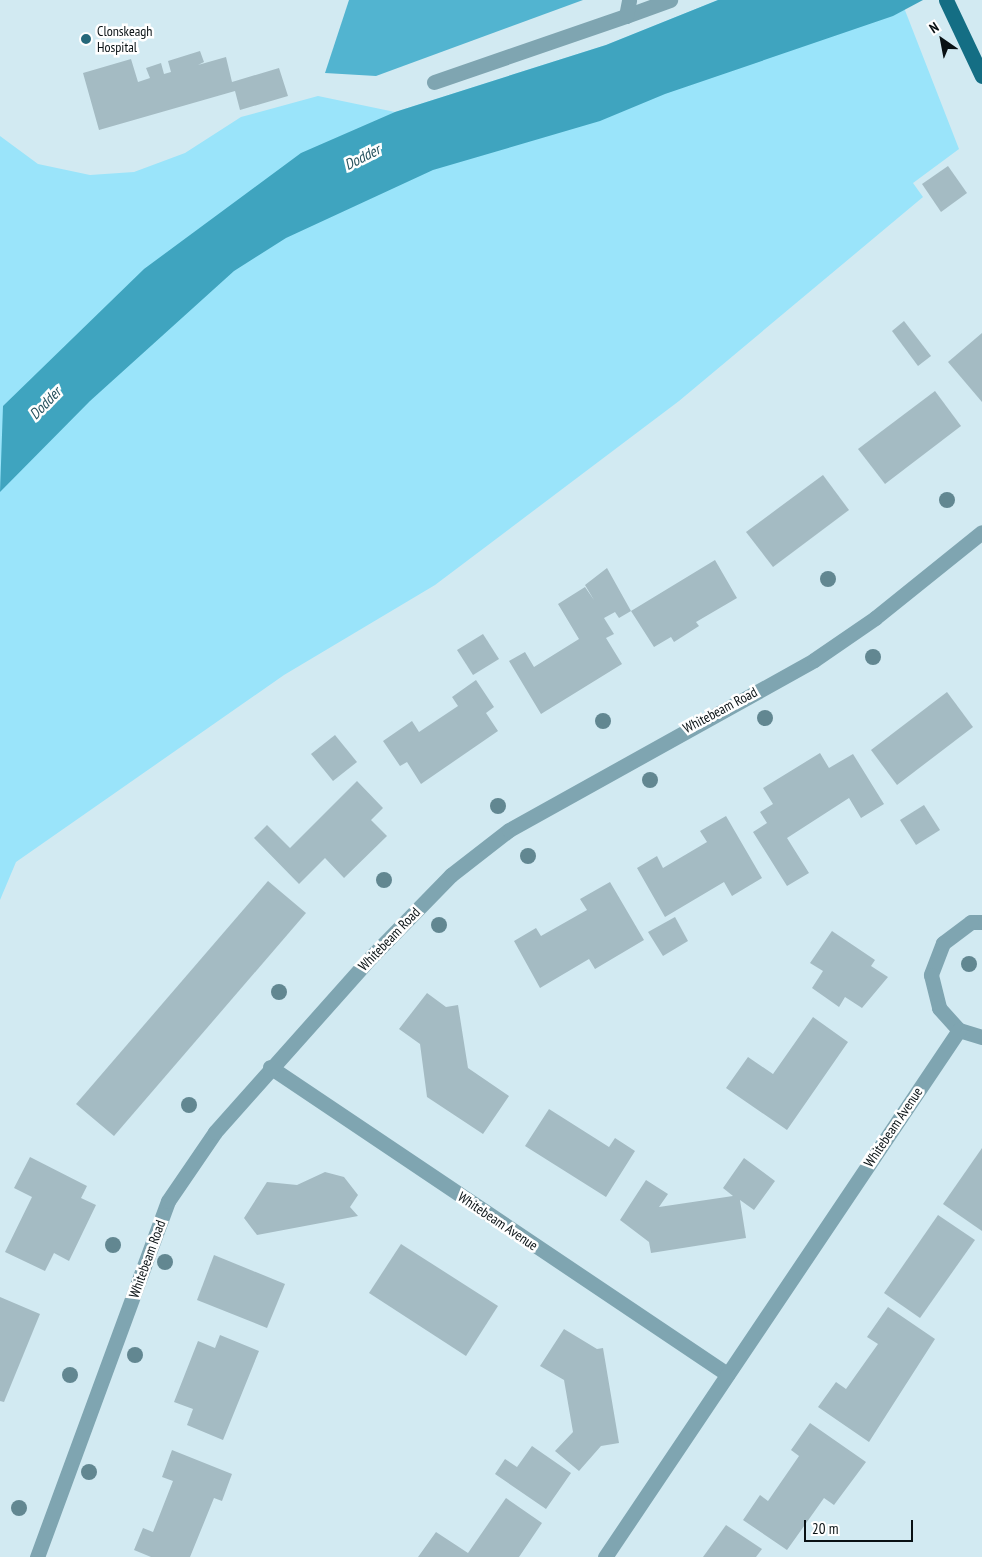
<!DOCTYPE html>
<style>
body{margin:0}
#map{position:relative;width:982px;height:1557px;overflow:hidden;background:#d2eaf2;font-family:"PT Sans Narrow",sans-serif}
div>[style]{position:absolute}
.green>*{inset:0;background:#9ae4fa}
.forest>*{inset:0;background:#52b4d0}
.water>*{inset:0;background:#3fa4bf}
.building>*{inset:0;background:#a4bbc3}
.minor>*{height:15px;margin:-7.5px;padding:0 7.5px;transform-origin:7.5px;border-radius:7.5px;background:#7fa5b1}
.major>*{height:15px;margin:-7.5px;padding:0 7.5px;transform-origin:7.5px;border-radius:7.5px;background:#146e84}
.trees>*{width:16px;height:16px;margin:-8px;border-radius:50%;background:#628791}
.dots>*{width:14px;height:14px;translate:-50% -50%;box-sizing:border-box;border:2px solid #fff;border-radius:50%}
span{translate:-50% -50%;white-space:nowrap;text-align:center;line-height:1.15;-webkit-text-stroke:5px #fff;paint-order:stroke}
.poi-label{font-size:14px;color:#091114}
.left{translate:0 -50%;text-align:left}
.street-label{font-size:14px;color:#091114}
.water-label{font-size:15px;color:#26515d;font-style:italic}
.north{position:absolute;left:917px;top:15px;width:50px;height:50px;-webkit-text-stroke:4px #fff;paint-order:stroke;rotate:327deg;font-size:14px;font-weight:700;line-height:20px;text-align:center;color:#091114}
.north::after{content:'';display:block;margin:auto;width:18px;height:22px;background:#091114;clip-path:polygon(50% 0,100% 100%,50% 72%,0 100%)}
.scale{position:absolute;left:804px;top:1520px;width:109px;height:22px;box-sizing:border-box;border:2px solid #091114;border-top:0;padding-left:6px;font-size:15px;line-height:18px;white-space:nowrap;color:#091114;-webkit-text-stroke:4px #fff;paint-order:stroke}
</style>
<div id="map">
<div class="green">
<div style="clip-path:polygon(718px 0,901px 0,959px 149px,913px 183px,923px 197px,679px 401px,435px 585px,284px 675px,16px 862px,0 900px,0 136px,38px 164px,90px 175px,134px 172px,185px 153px,241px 117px,318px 96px,395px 112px,606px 45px)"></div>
</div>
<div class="forest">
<div style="clip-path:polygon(349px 0,583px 0,376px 76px,325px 73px)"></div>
</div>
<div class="water">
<div style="clip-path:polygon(718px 0,923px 0,893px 16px,665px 94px,600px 121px,433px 170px,286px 238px,234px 271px,90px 401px,0 492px,3px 406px,144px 269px,301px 153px,395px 112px,606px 45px)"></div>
</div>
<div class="building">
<div style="clip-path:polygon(200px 51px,204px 62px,198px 65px,226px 57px,232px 82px,279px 68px,288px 96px,240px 110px,235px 91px,99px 130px,83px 73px,131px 59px,138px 82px,150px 78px,146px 68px,161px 63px,164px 74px,171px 72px,168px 61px)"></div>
<div style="clip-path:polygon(948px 166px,967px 193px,941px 212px,922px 184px)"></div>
<div style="clip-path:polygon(904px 321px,931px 356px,918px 366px,892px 331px)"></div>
<div style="clip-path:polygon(982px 333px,982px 402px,948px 362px)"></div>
<div style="clip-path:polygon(935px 391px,961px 426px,885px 484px,858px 449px)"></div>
<div style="clip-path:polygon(823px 475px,849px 510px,773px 567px,746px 532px)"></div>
<div style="clip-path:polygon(715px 560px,737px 598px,696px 622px,699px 626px,674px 642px,671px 637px,654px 647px,631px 611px)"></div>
<div style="clip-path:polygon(607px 568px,631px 611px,619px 618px,615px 612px,604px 618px,614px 634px,606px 638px,622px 664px,541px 714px,509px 661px,525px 652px,534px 667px,579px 639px,558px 604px,585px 587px,594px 600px,585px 585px)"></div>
<div style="clip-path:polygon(483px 634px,499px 659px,473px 675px,457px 650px)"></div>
<div style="clip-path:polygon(476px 680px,494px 707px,486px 713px,498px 731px,421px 784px,407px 762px,400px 766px,383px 741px,412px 721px,419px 732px,458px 706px,452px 697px)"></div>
<div style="clip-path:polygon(947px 692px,973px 727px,897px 785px,871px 750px)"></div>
<div style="clip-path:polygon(335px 735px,357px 762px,333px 781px,311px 754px)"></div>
<div style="clip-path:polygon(820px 753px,829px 768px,853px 754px,884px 804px,861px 818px,849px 798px,787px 838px,809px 873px,787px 886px,753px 832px,767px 823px,760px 812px,773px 804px,763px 788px)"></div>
<div style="clip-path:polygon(357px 781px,383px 808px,371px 820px,387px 836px,344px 878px,325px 858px,299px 884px,254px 838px,267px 825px,290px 848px)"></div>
<div style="clip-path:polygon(924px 805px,940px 830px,916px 845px,900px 820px)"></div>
<div style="clip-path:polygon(726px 816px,762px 878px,732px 896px,724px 882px,665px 917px,637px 868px,657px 856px,663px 868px,707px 842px,700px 831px)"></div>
<div style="clip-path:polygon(268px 881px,306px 913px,114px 1136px,76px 1104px)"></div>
<div style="clip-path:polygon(610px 882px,644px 940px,595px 969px,589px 959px,540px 988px,514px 941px,536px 928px,541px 936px,587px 910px,580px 899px)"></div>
<div style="clip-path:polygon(675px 917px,688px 941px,663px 956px,648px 932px)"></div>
<div style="clip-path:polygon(832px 931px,875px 960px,871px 966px,888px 977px,862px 1008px,845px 997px,839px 1007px,812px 988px,823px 971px,810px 963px)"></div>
<div style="clip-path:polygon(427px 993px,446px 1007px,458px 1005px,468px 1068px,509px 1096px,483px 1134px,427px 1097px,420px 1044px,399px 1029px)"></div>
<div style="clip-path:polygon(813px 1017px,848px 1042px,787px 1130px,726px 1088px,748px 1057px,773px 1074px)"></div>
<div style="clip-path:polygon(549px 1109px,609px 1147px,615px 1138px,635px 1151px,606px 1197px,525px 1146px)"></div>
<div style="clip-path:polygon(982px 1148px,982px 1231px,943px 1204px)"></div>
<div style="clip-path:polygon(30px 1157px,87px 1186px,81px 1198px,96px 1205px,69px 1261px,54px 1253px,45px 1271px,5px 1252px,32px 1197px,14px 1188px)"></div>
<div style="clip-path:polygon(744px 1158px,775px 1181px,754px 1210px,740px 1200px,746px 1238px,651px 1253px,649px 1242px,620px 1220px,646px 1180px,668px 1194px,659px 1207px,733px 1196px,723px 1188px)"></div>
<div style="clip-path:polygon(325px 1172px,344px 1177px,358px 1195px,350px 1207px,358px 1216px,257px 1235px,244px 1218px,267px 1182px,297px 1185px)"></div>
<div style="clip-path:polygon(938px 1215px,975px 1240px,920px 1318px,884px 1293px)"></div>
<div style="clip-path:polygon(401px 1244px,498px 1306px,466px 1356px,369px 1293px)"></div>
<div style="clip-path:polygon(214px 1255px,285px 1284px,267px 1328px,197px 1300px)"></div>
<div style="clip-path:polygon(0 1297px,40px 1314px,4px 1402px,0 1401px)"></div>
<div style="clip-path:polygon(888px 1307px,935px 1339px,869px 1442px,818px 1407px,836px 1382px,846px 1389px,878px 1344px,867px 1337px)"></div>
<div style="clip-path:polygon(564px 1329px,597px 1349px,603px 1348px,619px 1443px,601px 1446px,579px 1471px,555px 1451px,573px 1432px,564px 1380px,540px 1366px)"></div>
<div style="clip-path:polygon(220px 1335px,259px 1351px,223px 1440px,187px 1425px,193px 1409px,174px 1402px,198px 1341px,215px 1348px)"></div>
<div style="clip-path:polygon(810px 1423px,866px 1462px,834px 1505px,824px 1498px,787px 1550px,743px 1520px,760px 1495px,768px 1501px,799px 1456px,791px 1450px)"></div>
<div style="clip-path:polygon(532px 1446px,571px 1473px,546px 1509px,495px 1474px,505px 1459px,517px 1467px)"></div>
<div style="clip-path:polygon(172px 1450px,232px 1474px,222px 1501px,214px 1498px,190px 1557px,151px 1557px,134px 1550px,143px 1528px,153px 1532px,173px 1481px,162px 1477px)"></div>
<div style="clip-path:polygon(506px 1498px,542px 1523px,519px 1557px,418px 1557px,436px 1532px,468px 1553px)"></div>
<div style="clip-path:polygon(726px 1525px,762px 1549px,756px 1557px,703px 1557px)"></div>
</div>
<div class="minor">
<div style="left:626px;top:16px;width:47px;rotate:-20deg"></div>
<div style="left:434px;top:82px;width:203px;rotate:-19deg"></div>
<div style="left:626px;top:16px;width:16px;rotate:-79deg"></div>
<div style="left:982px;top:922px;width:11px;rotate:180deg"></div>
<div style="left:971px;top:922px;width:35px;rotate:143deg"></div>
<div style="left:943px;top:943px;width:34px;rotate:111deg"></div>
<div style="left:931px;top:975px;width:34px;rotate:76deg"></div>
<div style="left:939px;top:1008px;width:30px;rotate:48deg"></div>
<div style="left:959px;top:1030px;width:24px;rotate:17deg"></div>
<div style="left:270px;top:1067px;width:551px;rotate:33.89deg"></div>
<div style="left:37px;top:1557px;width:379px;rotate:-69.8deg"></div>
<div style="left:168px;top:1201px;width:83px;rotate:-55.7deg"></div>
<div style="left:215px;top:1132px;width:233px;rotate:-48.3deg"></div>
<div style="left:370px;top:958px;width:116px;rotate:-45.7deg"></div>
<div style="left:451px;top:875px;width:73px;rotate:-37.8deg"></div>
<div style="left:509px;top:830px;width:349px;rotate:-29.1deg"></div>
<div style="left:814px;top:660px;width:74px;rotate:-34.5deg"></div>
<div style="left:875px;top:618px;width:137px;rotate:-38.8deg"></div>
<div style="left:605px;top:1557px;width:635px;rotate:-56.11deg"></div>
</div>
<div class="major">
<div style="left:946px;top:0;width:84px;rotate:64.7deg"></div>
</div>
<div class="trees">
<div style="left:947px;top:500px"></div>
<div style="left:828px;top:579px"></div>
<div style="left:873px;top:657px"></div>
<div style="left:765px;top:718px"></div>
<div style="left:603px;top:721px"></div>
<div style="left:650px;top:780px"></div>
<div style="left:498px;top:806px"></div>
<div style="left:528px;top:856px"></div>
<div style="left:384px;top:880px"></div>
<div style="left:439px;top:925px"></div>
<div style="left:969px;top:964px"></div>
<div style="left:279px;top:992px"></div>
<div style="left:189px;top:1105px"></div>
<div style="left:113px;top:1245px"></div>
<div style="left:165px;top:1262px"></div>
<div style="left:135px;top:1355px"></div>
<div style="left:70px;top:1375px"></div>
<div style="left:89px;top:1472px"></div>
<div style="left:19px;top:1508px"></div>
</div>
<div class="dots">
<div style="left:86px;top:39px;background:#25687a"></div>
</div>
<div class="poi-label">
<span class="left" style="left:97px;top:39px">Clonskeagh<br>Hospital</span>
</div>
<div class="street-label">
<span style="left:720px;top:710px;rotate:-28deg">Whitebeam Road</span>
<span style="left:389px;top:939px;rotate:-46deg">Whitebeam Road</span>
<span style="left:893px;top:1127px;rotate:-56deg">Whitebeam Avenue</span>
<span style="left:498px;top:1221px;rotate:34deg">Whitebeam Avenue</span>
<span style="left:147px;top:1259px;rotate:-70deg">Whitebeam Road</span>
</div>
<div class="water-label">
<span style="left:362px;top:157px;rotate:-27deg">Dodder</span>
<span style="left:45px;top:403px;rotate:-46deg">Dodder</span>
</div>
<div class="north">N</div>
<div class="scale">20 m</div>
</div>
